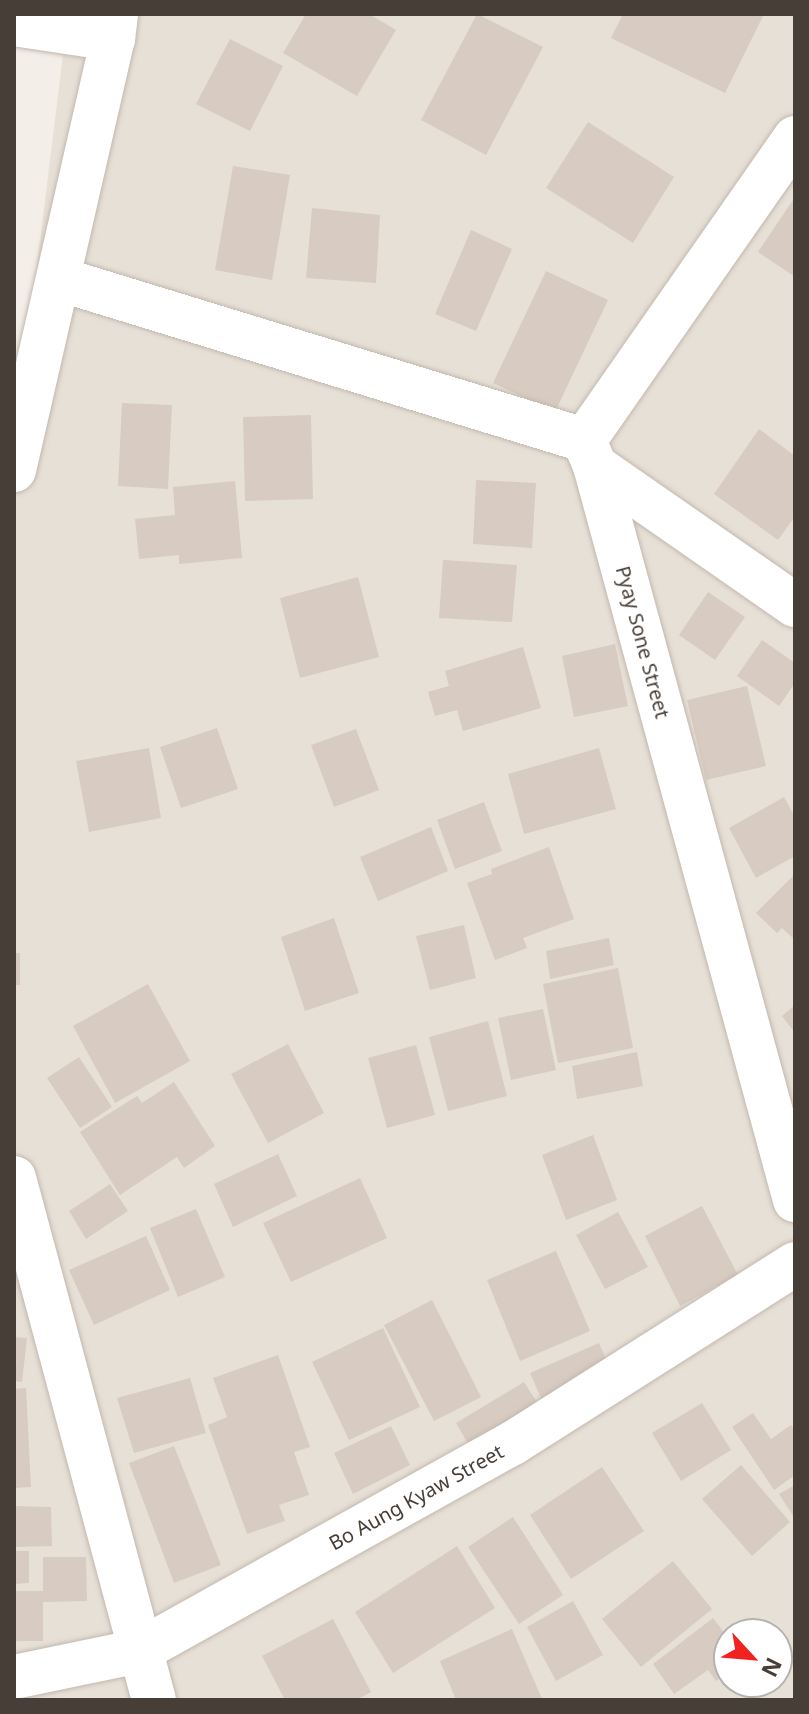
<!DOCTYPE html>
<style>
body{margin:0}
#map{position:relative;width:809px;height:1714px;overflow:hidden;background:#f3eee8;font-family:"Noto Sans",sans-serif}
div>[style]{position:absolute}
.residential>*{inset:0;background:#e7e0d7}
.building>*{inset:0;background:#d8cbc1}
.roads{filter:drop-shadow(0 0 2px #c2b8ae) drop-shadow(0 0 2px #c2b8ae)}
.minor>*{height:44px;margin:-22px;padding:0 22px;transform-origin:22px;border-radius:22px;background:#fff}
span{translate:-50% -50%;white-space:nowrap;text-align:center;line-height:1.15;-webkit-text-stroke:6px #fff;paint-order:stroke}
.street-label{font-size:20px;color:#473e37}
.frame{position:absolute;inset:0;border:16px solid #473e37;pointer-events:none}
.north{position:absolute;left:713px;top:1618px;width:80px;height:80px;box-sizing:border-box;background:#fff;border:2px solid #b5b2af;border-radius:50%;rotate:116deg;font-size:22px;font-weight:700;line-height:32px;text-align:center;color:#473e37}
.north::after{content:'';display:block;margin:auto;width:28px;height:36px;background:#f12321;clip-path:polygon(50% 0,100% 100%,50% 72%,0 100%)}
</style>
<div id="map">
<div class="residential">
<div style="clip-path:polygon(evenodd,68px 14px,795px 14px,795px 1700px,14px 1700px,14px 452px,68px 14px,729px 1634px,777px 1634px,777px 1682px,729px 1682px,729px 1634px)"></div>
</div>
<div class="building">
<div style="clip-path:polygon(306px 14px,369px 14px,396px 30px,357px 96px,283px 53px)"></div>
<div style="clip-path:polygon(477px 14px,543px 47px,486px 155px,421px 120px)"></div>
<div style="clip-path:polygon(623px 14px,764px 14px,725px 93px,611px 38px)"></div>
<div style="clip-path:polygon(230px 39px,283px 66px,250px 131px,196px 104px)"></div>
<div style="clip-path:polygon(588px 122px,674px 177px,633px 243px,546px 188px)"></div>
<div style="clip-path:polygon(233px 166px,290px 175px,272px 280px,215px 270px)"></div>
<div style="clip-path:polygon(795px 197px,795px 277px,758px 252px)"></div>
<div style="clip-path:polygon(312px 208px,380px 215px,376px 283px,306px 278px)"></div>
<div style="clip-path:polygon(471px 230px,512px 249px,476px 331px,435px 314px)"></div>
<div style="clip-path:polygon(546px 271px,608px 300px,555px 412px,493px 383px)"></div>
<div style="clip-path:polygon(122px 403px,172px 405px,168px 489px,118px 486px)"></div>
<div style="clip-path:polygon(311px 415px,313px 499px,245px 501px,243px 417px)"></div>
<div style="clip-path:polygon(759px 429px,795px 456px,795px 516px,778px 540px,714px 494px)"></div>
<div style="clip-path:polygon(476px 480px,536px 483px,532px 548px,473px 544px)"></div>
<div style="clip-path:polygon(235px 481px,242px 558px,179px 564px,179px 555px,139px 559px,135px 519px,175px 515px,173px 487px)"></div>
<div style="clip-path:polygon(443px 560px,517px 565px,512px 622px,439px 618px)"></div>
<div style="clip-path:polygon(358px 577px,379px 657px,300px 678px,280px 598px)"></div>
<div style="clip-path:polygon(708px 592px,745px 617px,715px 660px,679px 635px)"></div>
<div style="clip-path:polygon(762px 640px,795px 663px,795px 683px,779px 706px,737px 676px)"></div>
<div style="clip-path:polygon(615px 644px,628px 706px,574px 717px,562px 656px)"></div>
<div style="clip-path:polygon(523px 647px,541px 708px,463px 731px,457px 710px,435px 716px,428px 692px,449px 686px,445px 671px)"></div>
<div style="clip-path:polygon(747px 686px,766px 766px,706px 780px,687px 700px)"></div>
<div style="clip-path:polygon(217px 728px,238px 789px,181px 808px,160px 747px)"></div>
<div style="clip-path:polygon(356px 729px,379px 790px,334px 807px,311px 745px)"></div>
<div style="clip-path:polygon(149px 748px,161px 818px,89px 832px,76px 761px)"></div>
<div style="clip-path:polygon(599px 748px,616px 809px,524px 834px,508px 774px)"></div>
<div style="clip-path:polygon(784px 797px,795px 817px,795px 856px,756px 878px,729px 828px)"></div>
<div style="clip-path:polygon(484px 802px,502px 851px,455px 869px,437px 820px)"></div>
<div style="clip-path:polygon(431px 827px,448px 871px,378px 901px,360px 857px)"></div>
<div style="clip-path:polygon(549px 847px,574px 919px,523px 938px,527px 948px,495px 960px,467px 883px,492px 874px,491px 869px)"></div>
<div style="clip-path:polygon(795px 874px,795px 940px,782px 928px,777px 933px,756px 913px)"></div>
<div style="clip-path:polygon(334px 918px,359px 993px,305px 1011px,281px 937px)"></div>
<div style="clip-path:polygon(464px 925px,476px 978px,430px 990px,416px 936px)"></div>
<div style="clip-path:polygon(609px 938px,614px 965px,550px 979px,546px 951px)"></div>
<div style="clip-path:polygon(14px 953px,20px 953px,20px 985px,14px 985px)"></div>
<div style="clip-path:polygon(618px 968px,633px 1048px,558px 1063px,543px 984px)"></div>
<div style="clip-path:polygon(148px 984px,190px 1061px,115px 1103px,73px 1026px)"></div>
<div style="clip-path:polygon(795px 1005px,795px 1033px,782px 1016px)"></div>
<div style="clip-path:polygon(543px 1009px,556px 1070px,511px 1080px,498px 1018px)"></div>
<div style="clip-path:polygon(488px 1021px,507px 1096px,448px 1111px,429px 1037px)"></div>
<div style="clip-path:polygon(288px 1044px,324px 1113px,268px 1143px,231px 1074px)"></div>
<div style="clip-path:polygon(416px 1045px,435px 1115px,387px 1128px,368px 1058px)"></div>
<div style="clip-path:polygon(637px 1052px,643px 1086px,577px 1099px,572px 1066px)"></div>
<div style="clip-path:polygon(79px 1057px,112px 1107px,80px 1128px,47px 1078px)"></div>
<div style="clip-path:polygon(174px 1082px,215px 1146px,184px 1168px,177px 1157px,120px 1195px,80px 1132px,137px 1096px,142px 1103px)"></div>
<div style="clip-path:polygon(593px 1135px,617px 1200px,566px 1220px,542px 1155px)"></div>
<div style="clip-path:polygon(278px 1154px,297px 1196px,233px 1227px,214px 1184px)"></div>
<div style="clip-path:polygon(360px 1178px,387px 1238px,291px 1282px,263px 1223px)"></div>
<div style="clip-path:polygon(110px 1184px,128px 1211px,86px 1239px,69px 1211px)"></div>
<div style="clip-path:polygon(702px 1206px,738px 1275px,680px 1306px,645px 1236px)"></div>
<div style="clip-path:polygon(196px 1209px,225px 1277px,178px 1297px,150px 1228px)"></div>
<div style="clip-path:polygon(618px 1212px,648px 1267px,605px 1289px,576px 1235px)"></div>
<div style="clip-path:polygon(146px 1236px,170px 1290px,94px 1325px,69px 1270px)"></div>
<div style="clip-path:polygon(556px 1251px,590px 1331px,520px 1361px,487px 1280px)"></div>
<div style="clip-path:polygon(432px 1300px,481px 1397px,434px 1421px,384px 1325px)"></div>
<div style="clip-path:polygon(383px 1328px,420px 1407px,349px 1440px,312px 1362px)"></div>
<div style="clip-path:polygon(14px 1337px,27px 1338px,22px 1382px,14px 1381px)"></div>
<div style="clip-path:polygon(599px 1343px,613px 1375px,544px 1405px,530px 1373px)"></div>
<div style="clip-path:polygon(278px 1355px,310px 1447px,294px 1452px,309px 1495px,279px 1505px,285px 1521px,247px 1534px,208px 1425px,227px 1417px,213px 1378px)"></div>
<div style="clip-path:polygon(190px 1378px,206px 1433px,134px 1453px,117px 1398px)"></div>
<div style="clip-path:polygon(524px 1382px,543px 1412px,474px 1454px,456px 1423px)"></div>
<div style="clip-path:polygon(26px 1388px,31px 1487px,14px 1488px,14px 1389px)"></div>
<div style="clip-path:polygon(702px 1403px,731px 1450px,681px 1481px,652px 1433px)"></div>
<div style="clip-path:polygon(753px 1413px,771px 1439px,791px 1425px,795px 1431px,795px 1475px,774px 1490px,732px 1427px)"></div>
<div style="clip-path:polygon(391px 1426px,410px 1465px,353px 1494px,334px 1453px)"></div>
<div style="clip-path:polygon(174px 1446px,221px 1565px,174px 1583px,129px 1463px)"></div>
<div style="clip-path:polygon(741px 1465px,790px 1522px,752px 1556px,702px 1499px)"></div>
<div style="clip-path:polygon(602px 1467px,644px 1531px,571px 1579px,530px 1515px)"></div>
<div style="clip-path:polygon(795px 1485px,795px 1519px,779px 1494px)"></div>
<div style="clip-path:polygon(14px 1506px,51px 1507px,52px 1546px,14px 1547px)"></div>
<div style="clip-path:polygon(513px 1517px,563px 1595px,519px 1624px,468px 1547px)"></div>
<div style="clip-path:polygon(457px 1546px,495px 1608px,393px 1673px,355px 1612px)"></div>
<div style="clip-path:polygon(14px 1551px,29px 1551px,29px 1583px,14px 1584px)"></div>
<div style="clip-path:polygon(43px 1557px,86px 1557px,87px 1601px,43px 1602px,43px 1641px,14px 1641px,14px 1591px,43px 1591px)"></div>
<div style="clip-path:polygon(673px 1561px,712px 1609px,641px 1667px,602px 1619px)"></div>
<div style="clip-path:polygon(573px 1601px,603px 1655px,556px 1681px,527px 1627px)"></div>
<div style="clip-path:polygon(713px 1618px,729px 1639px,729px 1671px,716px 1681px,708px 1670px,674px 1694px,653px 1664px)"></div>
<div style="clip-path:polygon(333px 1619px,371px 1692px,356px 1700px,285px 1700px,262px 1656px)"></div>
<div style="clip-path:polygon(512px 1629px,542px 1699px,456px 1700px,440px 1661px)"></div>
</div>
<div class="roads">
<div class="minor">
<div style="left:14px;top:24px;width:100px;rotate:8.6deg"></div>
<div style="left:795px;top:138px;width:368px;rotate:124.9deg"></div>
<div style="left:584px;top:440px;width:28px;rotate:67deg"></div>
<div style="left:595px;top:466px;width:761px;rotate:74.76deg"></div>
<div style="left:59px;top:279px;width:549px;rotate:17.05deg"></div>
<div style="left:595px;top:466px;width:244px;rotate:34.8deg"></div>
<div style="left:14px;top:470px;width:442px;rotate:-77.1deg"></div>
<div style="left:113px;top:39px;width:25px;rotate:-83deg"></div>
<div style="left:14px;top:1178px;width:540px;rotate:74.99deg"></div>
<div style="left:14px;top:1677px;width:128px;rotate:-11.7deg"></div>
<div style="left:139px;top:1651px;width:428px;rotate:-29.1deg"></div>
<div style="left:513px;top:1443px;width:334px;rotate:-32.4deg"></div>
</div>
</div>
<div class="street-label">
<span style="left:643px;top:642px;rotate:75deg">Pyay Sone Street</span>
<span style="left:416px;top:1497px;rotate:-29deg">Bo Aung Kyaw Street</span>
</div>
<div class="frame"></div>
<div class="north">N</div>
</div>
